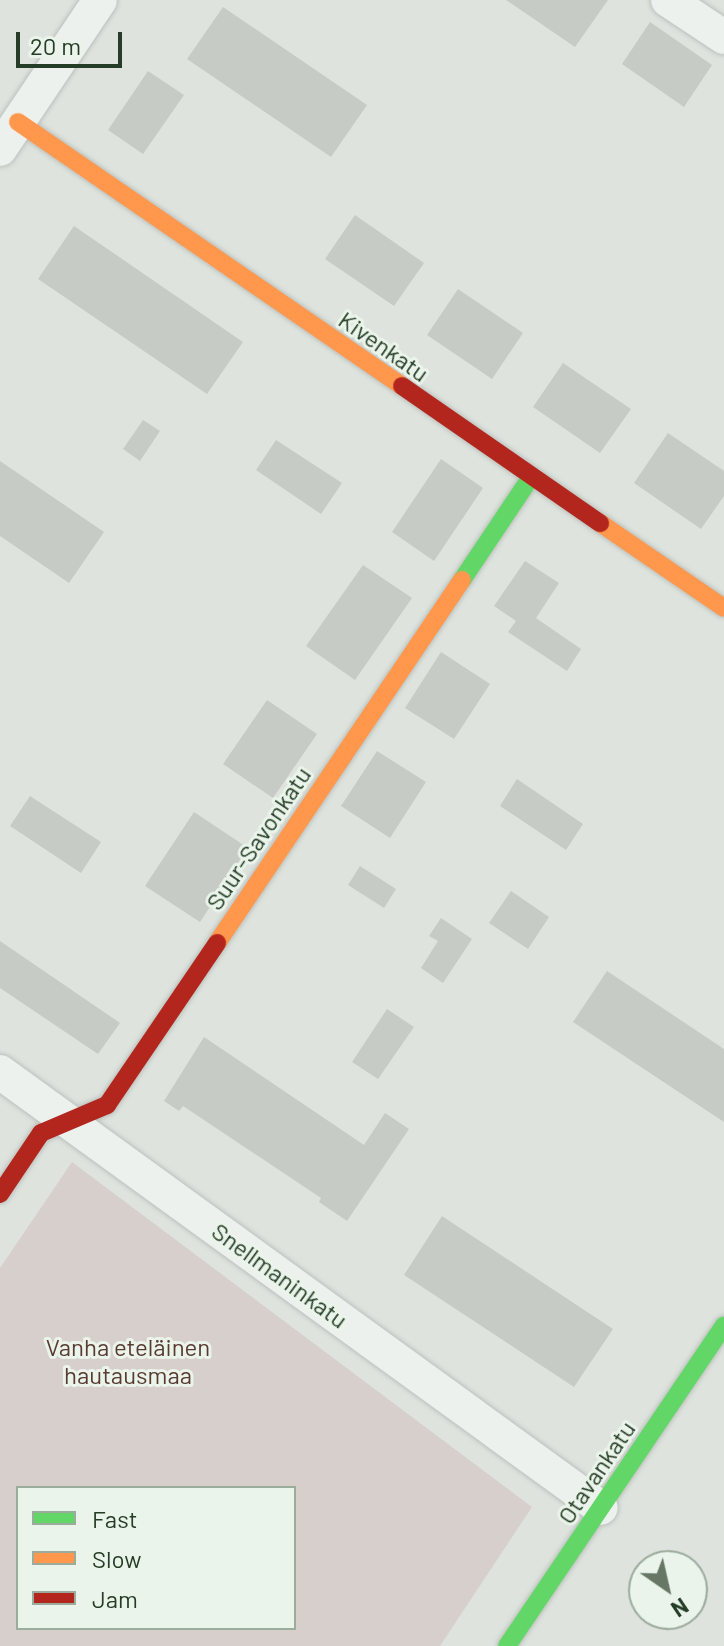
<!DOCTYPE html>
<meta charset="utf-8">
<style>
body{margin:0}
#map{position:relative;width:724px;height:1646px;overflow:hidden;background:#dee3de;font-family:Barlow,sans-serif}
div>[style]{position:absolute}
.green>*{inset:0;background:#d7cfcb}
.building>*{inset:0;background:#c6cbc6}
.roads{filter:drop-shadow(0 0 2px #bcc1bc) drop-shadow(0 0 2px #bcc1bc)}
.street>*{height:34px;margin:-17px;padding:0 17px;transform-origin:17px;border-radius:17px;background:#edf1ed}
.fast>*{height:18px;margin:-9px;padding:0 9px;transform-origin:9px;border-radius:9px;background:#63d668}
.slow>*{height:18px;margin:-9px;padding:0 9px;transform-origin:9px;border-radius:9px;background:#ff974d}
.jam>*{height:18px;margin:-9px;padding:0 9px;transform-origin:9px;border-radius:9px;background:#b3261e}
span{translate:-50% -50%;white-space:nowrap;text-align:center;line-height:1.15;-webkit-text-stroke:6px #eaf4ea;paint-order:stroke}
.street-label{font-size:24px;color:#253d26}
.park-label{font-size:24px;color:#593a31}
.legend{position:absolute;left:16px;top:1486px;width:280px;height:144px;box-sizing:border-box;background:#eaf4ea;border:2px solid #9bab9c;margin:0;padding:10px 14px;list-style:none;font-size:24px;color:#253d26}
.legend li{display:flex;align-items:center;gap:16px;height:40px}
.legend b{width:40px;border:2px solid #9bab9c}
.north{position:absolute;left:628px;top:1550px;width:80px;height:80px;box-sizing:border-box;background:#eaf4ea;border:2px solid #9bab9c;border-radius:50%;rotate:146deg;font-size:22px;font-weight:700;line-height:32px;text-align:center;color:#253d26}
.north::after{content:'';display:block;margin:auto;width:28px;height:36px;background:#676;clip-path:polygon(50% 0,100% 100%,50% 72%,0 100%)}
.scale{position:absolute;left:16px;top:32px;width:106px;height:36px;box-sizing:border-box;border:4px solid #253d26;border-top:0;padding-left:10px;font-size:24px;line-height:28px;white-space:nowrap;color:#253d26;-webkit-text-stroke:6px #eaf4ea;paint-order:stroke}
</style>
<div id="map">
<div class="green">
<div style="clip-path:polygon(evenodd,72px 1162px,532px 1507px,440px 1646px,0 1646px,0 1268px,72px 1162px,18px 1488px,294px 1488px,294px 1628px,18px 1628px,18px 1488px)"></div>
</div>
<div class="building">
<div style="clip-path:polygon(506px 0,608px 0,575px 47px)"></div>
<div style="clip-path:polygon(223px 7px,367px 105px,331px 157px,187px 59px)"></div>
<div style="clip-path:polygon(650px 22px,712px 65px,684px 107px,622px 64px)"></div>
<div style="clip-path:polygon(148px 71px,184px 95px,143px 154px,108px 130px)"></div>
<div style="clip-path:polygon(355px 215px,424px 263px,394px 306px,325px 259px)"></div>
<div style="clip-path:polygon(74px 226px,243px 342px,207px 394px,38px 279px)"></div>
<div style="clip-path:polygon(458px 289px,523px 333px,492px 379px,427px 335px)"></div>
<div style="clip-path:polygon(563px 363px,631px 409px,600px 453px,533px 407px)"></div>
<div style="clip-path:polygon(143px 420px,160px 431px,140px 461px,123px 449px)"></div>
<div style="clip-path:polygon(668px 433px,724px 471px,724px 496px,701px 529px,634px 483px)"></div>
<div style="clip-path:polygon(276px 440px,342px 483px,321px 514px,256px 470px)"></div>
<div style="clip-path:polygon(441px 459px,483px 488px,434px 561px,392px 532px)"></div>
<div style="clip-path:polygon(0 461px,104px 532px,69px 583px,0 536px)"></div>
<div style="clip-path:polygon(525px 561px,559px 583px,536px 618px,581px 649px,567px 671px,508px 632px,516px 621px,494px 606px)"></div>
<div style="clip-path:polygon(363px 565px,412px 598px,355px 680px,306px 646px)"></div>
<div style="clip-path:polygon(441px 652px,490px 684px,454px 739px,405px 708px)"></div>
<div style="clip-path:polygon(267px 700px,317px 734px,273px 798px,223px 764px)"></div>
<div style="clip-path:polygon(377px 751px,426px 782px,390px 838px,341px 806px)"></div>
<div style="clip-path:polygon(517px 779px,583px 824px,566px 850px,500px 806px)"></div>
<div style="clip-path:polygon(30px 796px,101px 842px,81px 873px,10px 826px)"></div>
<div style="clip-path:polygon(194px 812px,248px 848px,200px 922px,145px 886px)"></div>
<div style="clip-path:polygon(360px 866px,396px 889px,384px 908px,348px 885px)"></div>
<div style="clip-path:polygon(511px 891px,549px 917px,528px 949px,489px 923px)"></div>
<div style="clip-path:polygon(441px 918px,472px 939px,443px 983px,421px 968px,438px 941px,429px 936px)"></div>
<div style="clip-path:polygon(0 941px,120px 1023px,98px 1054px,0 988px)"></div>
<div style="clip-path:polygon(607px 971px,724px 1049px,724px 1122px,573px 1022px)"></div>
<div style="clip-path:polygon(387px 1009px,414px 1027px,378px 1079px,352px 1062px)"></div>
<div style="clip-path:polygon(204px 1037px,364px 1145px,385px 1113px,409px 1129px,347px 1221px,319px 1202px,321px 1198px,183px 1106px,179px 1111px,164px 1101px)"></div>
<div style="clip-path:polygon(442px 1216px,613px 1329px,574px 1387px,404px 1275px)"></div>
</div>
<div class="roads">
<div class="street">
<div style="left:668px;top:0;width:67px;rotate:33.5deg"></div>
<div style="left:0;top:149px;width:179px;rotate:-56.1deg"></div>
<div style="left:0;top:1072px;width:742px;rotate:35.96deg"></div>
</div>
<div class="fast">
<div style="left:462px;top:580px;width:124px;rotate:-56.2deg"></div>
<div style="left:507px;top:1646px;width:387px;rotate:-55.9deg"></div>
</div>
<div class="slow">
<div style="left:18px;top:122px;width:466px;rotate:34.5deg"></div>
<div style="left:600px;top:523px;width:150px;rotate:34.4deg"></div>
<div style="left:217px;top:943px;width:438px;rotate:-56deg"></div>
</div>
<div class="jam">
<div style="left:402px;top:386px;width:241px;rotate:34.7deg"></div>
<div style="left:0;top:1194px;width:73px;rotate:-56.1deg"></div>
<div style="left:41px;top:1133px;width:72px;rotate:-23deg"></div>
<div style="left:107px;top:1105px;width:196px;rotate:-55.8deg"></div>
</div>
</div>
<div class="street-label">
<span style="left:384px;top:346px;rotate:35deg">Kivenkatu</span>
<span style="left:258px;top:838px;rotate:-56deg">Suur-Savonkatu</span>
<span style="left:280px;top:1275px;rotate:36deg">Snellmaninkatu</span>
<span style="left:596px;top:1472px;rotate:-56deg">Otavankatu</span>
</div>
<div class="park-label">
<span style="left:128px;top:1361px">Vanha eteläinen<br>hautausmaa</span>
</div>
<ul class="legend">
<li><b style="height:10px;background:#63d668"></b>Fast</li>
<li><b style="height:10px;background:#ff974d"></b>Slow</li>
<li><b style="height:10px;background:#b3261e"></b>Jam</li>
</ul>
<div class="north">N</div>
<div class="scale">20 m</div>
</div>
